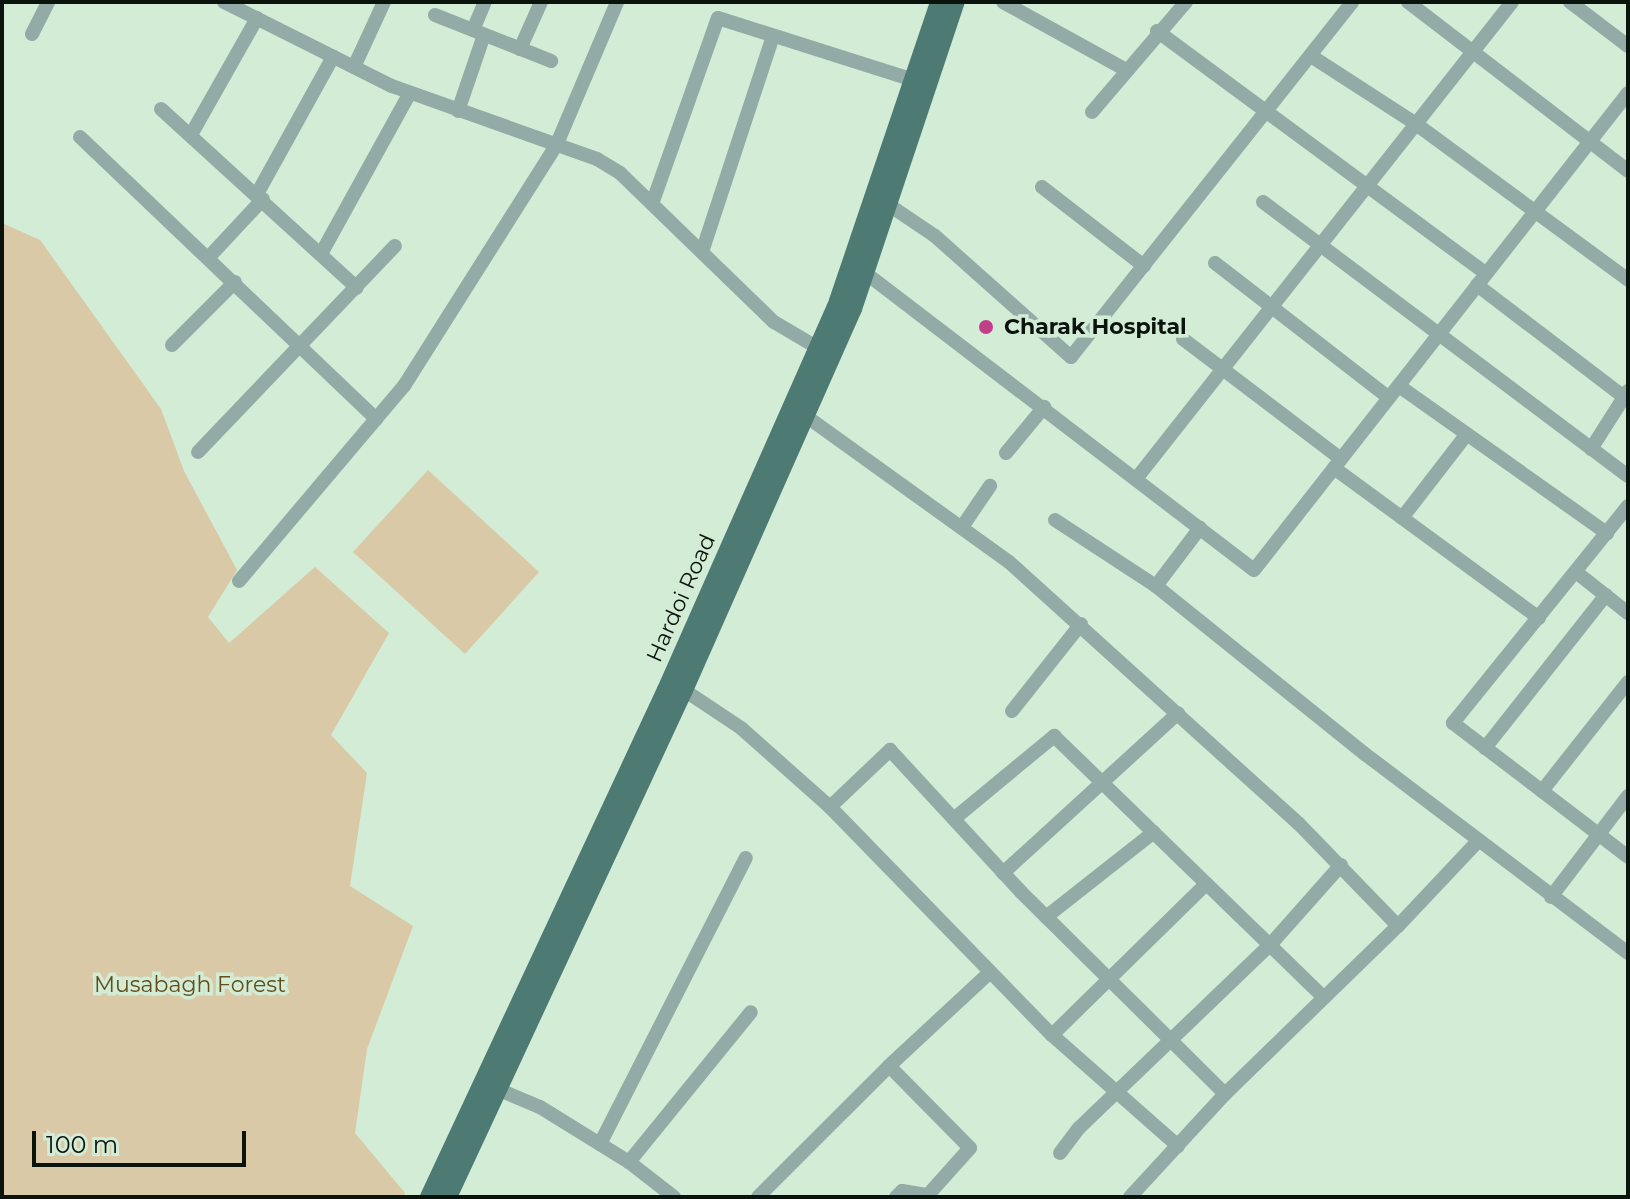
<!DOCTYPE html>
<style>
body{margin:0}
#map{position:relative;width:1630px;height:1199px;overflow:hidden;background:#d2ecd6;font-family:Montserrat,sans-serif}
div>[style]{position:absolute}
.green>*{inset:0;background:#d9c9a7}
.minor>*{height:14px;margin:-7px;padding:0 7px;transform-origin:7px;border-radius:7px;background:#93aba6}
.major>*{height:18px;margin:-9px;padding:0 9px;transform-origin:9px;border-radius:9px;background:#4d7b73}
.dots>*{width:22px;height:22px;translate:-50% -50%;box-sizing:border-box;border:4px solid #d2ecd6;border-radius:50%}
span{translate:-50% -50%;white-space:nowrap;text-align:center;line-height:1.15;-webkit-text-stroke:7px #d2ecd6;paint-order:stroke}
.poi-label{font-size:22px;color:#0a130c;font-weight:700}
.left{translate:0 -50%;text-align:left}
.street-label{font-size:22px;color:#0a130c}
.park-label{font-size:22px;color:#634d1a}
.frame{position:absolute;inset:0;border:4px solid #0a130c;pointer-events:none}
.scale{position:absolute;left:32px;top:1131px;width:214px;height:36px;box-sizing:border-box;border:4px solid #0a130c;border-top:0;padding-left:10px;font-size:24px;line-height:28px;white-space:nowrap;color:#0a130c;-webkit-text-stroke:6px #d2ecd6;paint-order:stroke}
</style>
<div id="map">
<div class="green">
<div style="clip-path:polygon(2px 223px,40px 240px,161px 409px,184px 471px,237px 570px,208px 617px,229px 643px,315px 567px,389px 633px,331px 735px,367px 773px,350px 886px,413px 926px,367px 1049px,355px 1133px,405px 1193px,403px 1197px,2px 1197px)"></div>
<div style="clip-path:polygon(428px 470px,539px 572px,465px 654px,353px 552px)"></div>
</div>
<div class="minor">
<div style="left:224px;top:2px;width:188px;rotate:26.6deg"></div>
<div style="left:392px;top:86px;width:218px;rotate:19.6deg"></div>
<div style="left:597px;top:159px;width:27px;rotate:31deg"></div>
<div style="left:620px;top:173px;width:214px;rotate:44.1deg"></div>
<div style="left:774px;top:322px;width:59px;rotate:30.5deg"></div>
<div style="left:1003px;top:2px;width:141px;rotate:28.9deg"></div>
<div style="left:1408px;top:2px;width:277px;rotate:37.5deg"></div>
<div style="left:1570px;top:2px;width:73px;rotate:37.2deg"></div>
<div style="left:435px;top:15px;width:125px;rotate:21.6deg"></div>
<div style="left:473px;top:30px;width:30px;rotate:-67deg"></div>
<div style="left:1157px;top:31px;width:409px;rotate:36.4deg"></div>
<div style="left:32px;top:34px;width:36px;rotate:-63deg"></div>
<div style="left:520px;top:49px;width:51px;rotate:-65.9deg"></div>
<div style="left:1311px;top:56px;width:125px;rotate:32.9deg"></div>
<div style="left:1416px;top:124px;width:263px;rotate:36.3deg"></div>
<div style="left:354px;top:67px;width:72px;rotate:-65.2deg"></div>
<div style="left:161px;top:109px;width:265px;rotate:42.4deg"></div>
<div style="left:458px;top:111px;width:80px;rotate:-71.1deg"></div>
<div style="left:1092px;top:112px;width:145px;rotate:-49.5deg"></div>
<div style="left:192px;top:133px;width:132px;rotate:-60.5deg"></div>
<div style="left:80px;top:137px;width:409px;rotate:43.6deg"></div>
<div style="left:1042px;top:187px;width:129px;rotate:37.8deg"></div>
<div style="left:257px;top:194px;width:157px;rotate:-61deg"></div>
<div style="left:1263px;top:202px;width:456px;rotate:36.9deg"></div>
<div style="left:652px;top:204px;width:197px;rotate:-70.5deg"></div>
<div style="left:718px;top:18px;width:206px;rotate:17.6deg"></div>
<div style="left:889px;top:205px;width:55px;rotate:34deg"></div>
<div style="left:935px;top:236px;width:182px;rotate:41.7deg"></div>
<div style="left:1071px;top:357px;width:453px;rotate:-51.6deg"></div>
<div style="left:702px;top:252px;width:227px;rotate:-71.8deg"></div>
<div style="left:321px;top:254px;width:184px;rotate:-61.1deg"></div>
<div style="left:209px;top:257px;width:79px;rotate:-47deg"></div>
<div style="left:1215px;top:263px;width:220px;rotate:37.8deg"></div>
<div style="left:859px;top:268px;width:497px;rotate:37.4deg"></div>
<div style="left:1254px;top:570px;width:606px;rotate:-51.9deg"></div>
<div style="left:1477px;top:285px;width:190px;rotate:37.3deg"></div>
<div style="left:1183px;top:339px;width:198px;rotate:37.2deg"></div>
<div style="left:172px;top:345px;width:89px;rotate:-45deg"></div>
<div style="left:1399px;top:386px;width:255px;rotate:35.3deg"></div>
<div style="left:1591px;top:449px;width:69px;rotate:-57.5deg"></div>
<div style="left:198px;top:452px;width:285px;rotate:-46.3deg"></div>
<div style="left:1006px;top:453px;width:60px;rotate:-50.4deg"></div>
<div style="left:1334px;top:468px;width:254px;rotate:36.2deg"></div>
<div style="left:1136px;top:479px;width:607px;rotate:-51.75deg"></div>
<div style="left:1628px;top:506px;width:279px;rotate:128.9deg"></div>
<div style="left:1453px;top:723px;width:220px;rotate:37.4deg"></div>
<div style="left:1402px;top:518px;width:106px;rotate:-52.3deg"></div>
<div style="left:1055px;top:520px;width:121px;rotate:33.2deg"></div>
<div style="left:1156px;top:586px;width:268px;rotate:38.8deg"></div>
<div style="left:1365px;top:754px;width:330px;rotate:37.1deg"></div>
<div style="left:962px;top:527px;width:50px;rotate:-55.7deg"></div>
<div style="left:1576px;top:572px;width:66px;rotate:38.3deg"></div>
<div style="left:239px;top:581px;width:255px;rotate:-49.8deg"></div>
<div style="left:404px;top:386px;width:284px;rotate:-57.7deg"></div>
<div style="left:556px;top:146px;width:156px;rotate:-67deg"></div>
<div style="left:1156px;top:586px;width:73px;rotate:-52.8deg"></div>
<div style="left:684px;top:690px;width:69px;rotate:33.7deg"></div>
<div style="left:741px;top:728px;width:119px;rotate:41.6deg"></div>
<div style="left:830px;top:807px;width:83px;rotate:-43.5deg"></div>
<div style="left:890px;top:750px;width:193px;rotate:47.3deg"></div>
<div style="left:1021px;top:892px;width:287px;rotate:44.7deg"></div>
<div style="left:1225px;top:1094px;width:241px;rotate:-44.2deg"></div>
<div style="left:1398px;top:926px;width:142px;rotate:-134.1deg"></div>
<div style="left:1299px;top:824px;width:391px;rotate:-137.9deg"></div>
<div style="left:1009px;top:562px;width:250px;rotate:-144.3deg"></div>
<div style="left:1012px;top:711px;width:111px;rotate:-51.6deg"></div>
<div style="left:1485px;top:748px;width:195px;rotate:-51.7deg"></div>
<div style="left:1542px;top:791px;width:139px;rotate:-51.7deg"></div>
<div style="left:830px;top:807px;width:318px;rotate:45.8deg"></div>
<div style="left:1052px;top:1035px;width:168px;rotate:41.4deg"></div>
<div style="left:955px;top:818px;width:129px;rotate:-39.6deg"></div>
<div style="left:1054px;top:736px;width:376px;rotate:44.1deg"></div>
<div style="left:1003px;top:873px;width:237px;rotate:-42.4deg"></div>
<div style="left:1551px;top:897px;width:127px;rotate:-52.7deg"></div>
<div style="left:1046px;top:917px;width:137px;rotate:-38.2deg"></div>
<div style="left:1398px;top:926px;width:117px;rotate:-46.7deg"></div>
<div style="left:1052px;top:1035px;width:216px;rotate:-44.4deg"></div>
<div style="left:490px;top:1086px;width:54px;rotate:22.8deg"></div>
<div style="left:540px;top:1107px;width:105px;rotate:31.7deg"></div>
<div style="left:629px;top:1162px;width:57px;rotate:37.9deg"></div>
<div style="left:600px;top:1144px;width:321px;rotate:-63deg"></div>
<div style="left:1060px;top:1153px;width:31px;rotate:-53deg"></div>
<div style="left:1079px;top:1128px;width:265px;rotate:-43.8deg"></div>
<div style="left:1270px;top:945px;width:107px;rotate:-48.4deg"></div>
<div style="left:629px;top:1162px;width:193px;rotate:-50.9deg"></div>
<div style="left:758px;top:1197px;width:185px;rotate:-45deg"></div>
<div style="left:896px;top:1197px;width:8px;rotate:-45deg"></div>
<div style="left:902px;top:1191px;width:26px;rotate:9deg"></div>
<div style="left:928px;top:1195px;width:63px;rotate:-48.2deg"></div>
<div style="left:970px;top:1148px;width:115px;rotate:-134.6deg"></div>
<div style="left:889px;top:1066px;width:138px;rotate:-42.9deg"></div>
<div style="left:1130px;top:1197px;width:140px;rotate:-47.3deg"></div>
</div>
<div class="major">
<div style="left:429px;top:1197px;width:560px;rotate:-64.95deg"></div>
<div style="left:666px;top:690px;width:425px;rotate:-66.1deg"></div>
<div style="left:838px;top:301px;width:316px;rotate:-71.3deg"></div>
<div style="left:448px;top:1197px;width:559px;rotate:-65.04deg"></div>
<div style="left:684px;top:690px;width:417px;rotate:-66.1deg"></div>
<div style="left:853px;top:309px;width:324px;rotate:-71.5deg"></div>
</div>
<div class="dots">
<div style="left:986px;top:327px;background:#c03f88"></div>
</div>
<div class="poi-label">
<span class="left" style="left:1004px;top:327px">Charak Hospital</span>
</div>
<div class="street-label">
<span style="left:681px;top:598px;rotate:-66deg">Hardoi Road</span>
</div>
<div class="park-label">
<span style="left:190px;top:985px">Musabagh Forest</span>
</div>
<div class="frame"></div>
<div class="scale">100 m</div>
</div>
